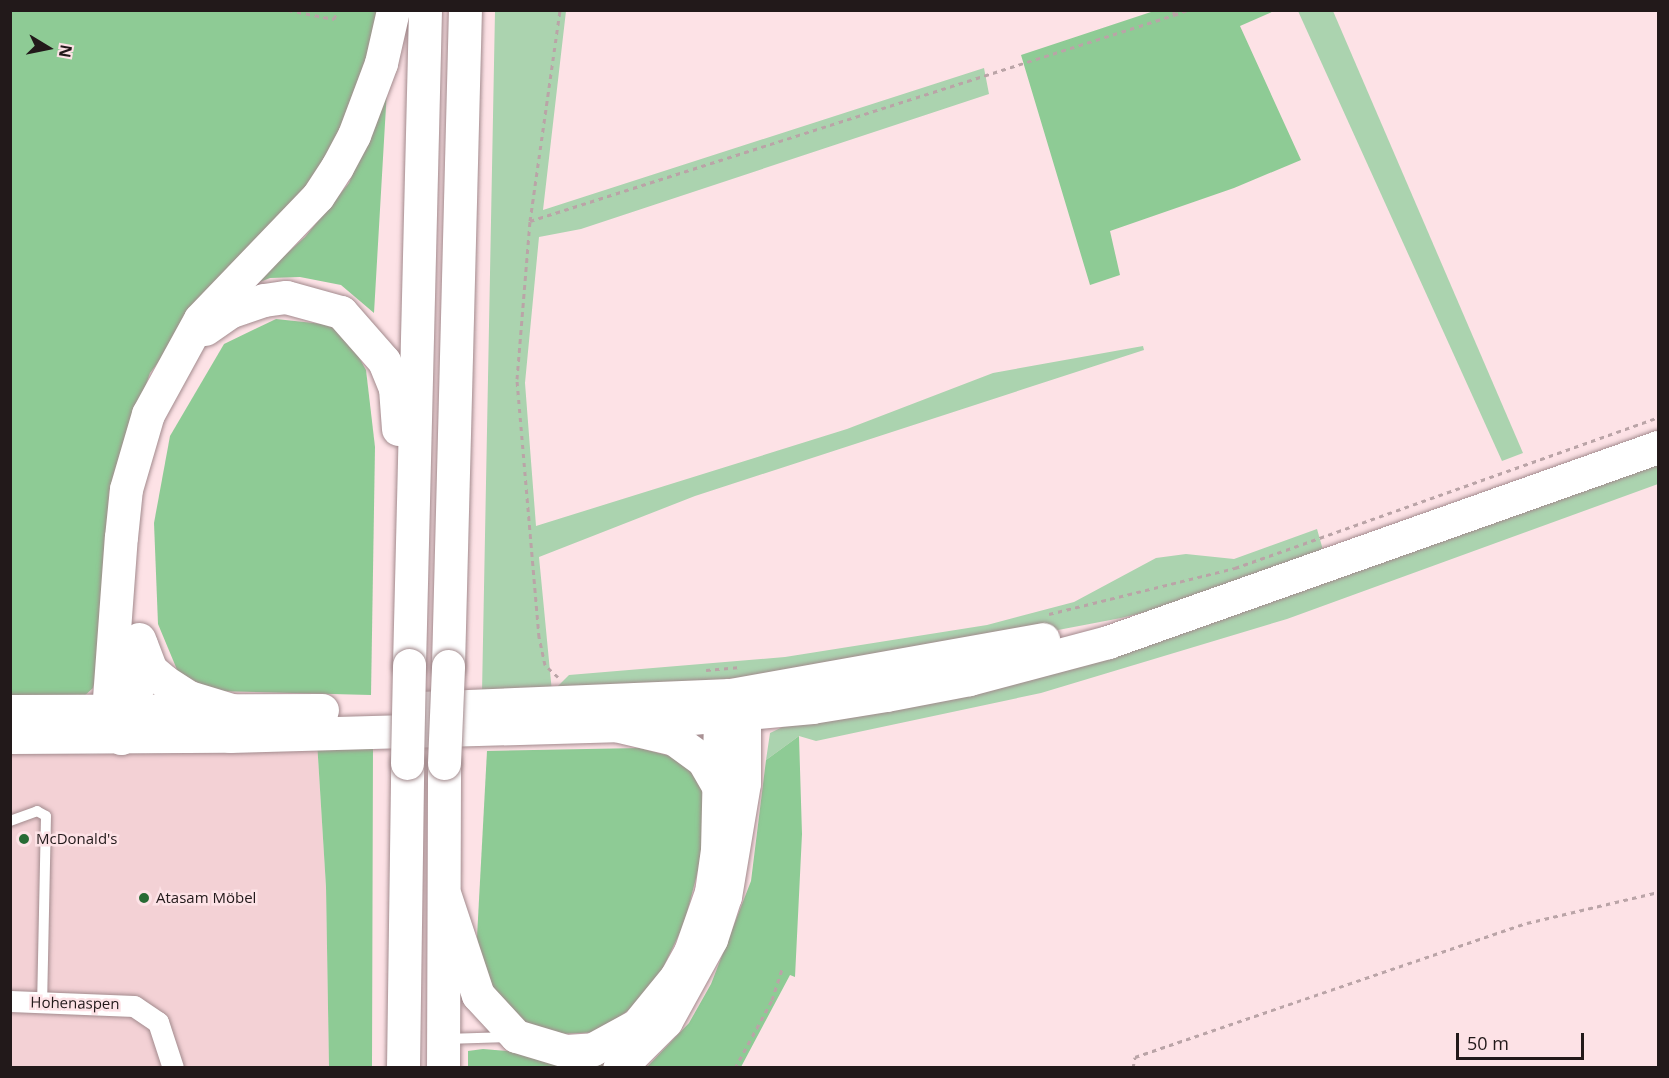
<!DOCTYPE html>
<meta charset="utf-8">
<style>
body{margin:0}
#map{position:relative;width:1669px;height:1078px;overflow:hidden;background:#fde2e6;font-family:"Open Sans",sans-serif}
div>[style]{position:absolute}
.built>*{inset:0;background:#f3d1d5}
.green>*{inset:0;background:#abd3af}
.forest>*{inset:0;background:#8ecb95}
.path>*{height:3px;margin-top:-1.5px;transform-origin:0;background:repeating-linear-gradient(90deg,#baa4a7 0 4.5px,transparent 0 9px)}
.roads{filter:drop-shadow(0 0 2px #a28a8d) drop-shadow(0 0 2px #a28a8d)}
.service>*{height:10px;margin:-5px;padding:0 5px;transform-origin:5px;border-radius:5px;background:#fff}
.minor>*{height:21px;margin:-10.5px;padding:0 10.5px;transform-origin:10.5px;border-radius:10.5px;background:#fff}
.primary>*{height:33px;margin:-16.5px;padding:0 16.5px;transform-origin:16.5px;border-radius:16.5px;background:#fff}
.motorway>*{height:33px;margin:-16.5px;padding:0 16.5px;transform-origin:16.5px;border-radius:16.5px;background:#fff}
.bridges{filter:drop-shadow(0 0 2px #a28a8d) drop-shadow(0 0 2px #a28a8d)}
.motorway-bridge>*{height:33px;margin:-16.5px;padding:0 16.5px;transform-origin:16.5px;border-radius:16.5px;background:#fff}
.dots>*{width:16px;height:16px;translate:-50% -50%;box-sizing:border-box;border:3px solid #fde2e6;border-radius:50%}
span{translate:-50% -50%;white-space:nowrap;text-align:center;line-height:1.15;-webkit-text-stroke:5px #fde2e6;paint-order:stroke}
.poi-label{font-size:15px;color:#22191a}
.left{translate:0 -50%;text-align:left}
.street-label{font-size:15px;color:#22191a}
.frame{position:absolute;inset:0;border:12px solid #22191a;pointer-events:none}
.north{position:absolute;left:18px;top:18px;width:60px;height:60px;-webkit-text-stroke:4px #fde2e6;paint-order:stroke;rotate:100deg;font-size:16px;font-weight:700;line-height:24px;text-align:center;color:#22191a}
.north::after{content:'';display:block;margin:auto;width:21px;height:27px;background:#22191a;clip-path:polygon(50% 0,100% 100%,50% 72%,0 100%)}
.scale{position:absolute;left:1456px;top:1033px;width:128px;height:27px;box-sizing:border-box;border:3px solid #22191a;border-top:0;padding-left:8px;font-size:18px;line-height:21px;white-space:nowrap;color:#22191a;-webkit-text-stroke:4px #fde2e6;paint-order:stroke}
</style>
<div id="map">
<div class="built">
<div style="clip-path:polygon(317px 741px,326px 887px,329px 1067px,11px 1068px,11px 753px,49px 750px,91px 755px)"></div>
</div>
<div class="green">
<div style="clip-path:polygon(495px 11px,566px 11px,543px 210px,984px 68px,989px 94px,581px 229px,539px 237px,525px 383px,536px 526px,847px 429px,993px 373px,1143px 346px,1144px 350px,695px 496px,539px 557px,552px 692px,569px 675px,785px 657px,987px 625px,1074px 602px,1156px 558px,1186px 554px,1234px 559px,1317px 529px,1325px 557px,1204px 598px,1121px 618px,874px 665px,575px 693px,482px 693px)"></div>
<div style="clip-path:polygon(1298px 11px,1333px 11px,1523px 453px,1502px 461px)"></div>
<div style="clip-path:polygon(1658px 461px,1658px 484px,1287px 619px,1041px 693px,816px 741px,799px 736px,766px 760px,770px 733px,795px 721px,1116px 652px,1300px 592px)"></div>
</div>
<div class="forest">
<div style="clip-path:polygon(1157px 10px,1274px 11px,1240px 26px,1301px 160px,1234px 188px,1110px 231px,1120px 275px,1090px 285px,1021px 55px)"></div>
<div style="clip-path:polygon(11px 11px,379px 11px,376px 35px,349px 109px,317px 174px,233px 264px,150px 373px,109px 492px,104px 635px,93px 688px,82px 698px,11px 702px)"></div>
<div style="clip-path:polygon(387px 89px,374px 313px,341px 285px,300px 277px,270px 278px,252px 285px,305px 237px,349px 183px)"></div>
<div style="clip-path:polygon(276px 319px,332px 325px,351px 343px,366px 370px,375px 447px,371px 695px,213px 691px,178px 672px,158px 624px,154px 523px,170px 436px,224px 344px)"></div>
<div style="clip-path:polygon(799px 736px,802px 834px,795px 977px,790px 975px,741px 1067px,647px 1067px,689px 1023px,711px 984px,751px 881px,766px 760px)"></div>
<div style="clip-path:polygon(317px 741px,373px 745px,372px 1067px,329px 1067px,326px 887px)"></div>
<div style="clip-path:polygon(639px 748px,686px 760px,704px 786px,706px 840px,684px 924px,662px 970px,639px 1002px,600px 1032px,560px 1034px,528px 1025px,502px 1006px,483px 970px,477px 937px,487px 751px)"></div>
<div style="clip-path:polygon(483px 1049px,529px 1053px,612px 1049px,608px 1067px,468px 1068px,468px 1051px)"></div>
</div>
<div class="path">
<div style="left:288px;top:10px;width:47px;rotate:11.1deg"></div>
<div style="left:334px;top:19px;width:10px;rotate:-66deg"></div>
<div style="left:1174px;top:15px;width:14px;rotate:-21deg"></div>
<div style="left:530px;top:221px;width:676px;rotate:-17.74deg"></div>
<div style="left:1174px;top:15px;width:5px;rotate:-90deg"></div>
<div style="left:1049px;top:614px;width:192px;rotate:-13.9deg"></div>
<div style="left:1235px;top:568px;width:449px;rotate:-19.6deg"></div>
<div style="left:706px;top:670px;width:32px;rotate:-5deg"></div>
<div style="left:558px;top:677px;width:18px;rotate:-137deg"></div>
<div style="left:545px;top:665px;width:29px;rotate:-102deg"></div>
<div style="left:539px;top:637px;width:259px;rotate:-94.9deg"></div>
<div style="left:517px;top:379px;width:159px;rotate:-85.3deg"></div>
<div style="left:530px;top:221px;width:213px;rotate:-81.9deg"></div>
<div style="left:735px;top:1068px;width:77px;rotate:-61.4deg"></div>
<div style="left:772px;top:1000px;width:32px;rotate:-72deg"></div>
<div style="left:1133px;top:1068px;width:11px;rotate:-80deg"></div>
<div style="left:1135px;top:1057px;width:414px;rotate:-18.9deg"></div>
<div style="left:1527px;top:923px;width:135px;rotate:-13.3deg"></div>
</div>
<div class="roads">
<div class="service">
<div style="left:10px;top:821px;width:29px;rotate:-20deg"></div>
<div style="left:37px;top:811px;width:10px;rotate:29deg"></div>
<div style="left:46px;top:816px;width:185px;rotate:91.2deg"></div>
<div style="left:445px;top:1039px;width:65px;rotate:-1.8deg"></div>
</div>
<div class="minor">
<div style="left:10px;top:1001px;width:124px;rotate:2.3deg"></div>
<div style="left:134px;top:1006px;width:29px;rotate:34deg"></div>
<div style="left:158px;top:1022px;width:48px;rotate:71.9deg"></div>
</div>
<div class="primary">
<div style="left:419px;top:708px;width:311px;rotate:-2.4deg"></div>
<div style="left:730px;top:695px;width:318px;rotate:-10.1deg"></div>
<div style="left:10px;top:711px;width:312px;rotate:-0.2deg"></div>
<div style="left:10px;top:737px;width:220px;rotate:-0.3deg"></div>
<div style="left:230px;top:736px;width:385px;rotate:-1.6deg"></div>
<div style="left:615px;top:725px;width:198px;rotate:-5.2deg"></div>
<div style="left:812px;top:707px;width:75px;rotate:-9.2deg"></div>
<div style="left:886px;top:695px;width:85px;rotate:-10.9deg"></div>
<div style="left:969px;top:679px;width:144px;rotate:-14.9deg"></div>
<div style="left:1108px;top:642px;width:584px;rotate:-19.52deg"></div>
</div>
<div class="motorway">
<div style="left:205px;top:329px;width:29px;rotate:-35deg"></div>
<div style="left:229px;top:312px;width:37px;rotate:-19deg"></div>
<div style="left:264px;top:300px;width:22px;rotate:-8deg"></div>
<div style="left:286px;top:297px;width:57px;rotate:15.3deg"></div>
<div style="left:341px;top:312px;width:65px;rotate:48.7deg"></div>
<div style="left:384px;top:361px;width:29px;rotate:68deg"></div>
<div style="left:395px;top:388px;width:41px;rotate:85.8deg"></div>
<div style="left:139px;top:639px;width:33px;rotate:69deg"></div>
<div style="left:151px;top:670px;width:17px;rotate:40deg"></div>
<div style="left:164px;top:681px;width:30px;rotate:33deg"></div>
<div style="left:189px;top:697px;width:48px;rotate:16.9deg"></div>
<div style="left:141px;top:645px;width:67px;rotate:96deg"></div>
<div style="left:134px;top:712px;width:29px;rotate:117deg"></div>
<div style="left:121px;top:738px;width:29px;rotate:-117deg"></div>
<div style="left:108px;top:712px;width:175px;rotate:-85.8deg"></div>
<div style="left:121px;top:537px;width:48px;rotate:-84.1deg"></div>
<div style="left:126px;top:489px;width:78px;rotate:-73.7deg"></div>
<div style="left:148px;top:414px;width:108px;rotate:-61.3deg"></div>
<div style="left:200px;top:319px;width:170px;rotate:-46.2deg"></div>
<div style="left:318px;top:196px;width:35px;rotate:-57deg"></div>
<div style="left:337px;top:167px;width:36px;rotate:-62deg"></div>
<div style="left:354px;top:135px;width:77px;rotate:-69.4deg"></div>
<div style="left:381px;top:63px;width:54px;rotate:-77.2deg"></div>
<div style="left:409px;top:665px;width:655px;rotate:-88.6deg"></div>
<div style="left:448px;top:666px;width:656px;rotate:-88.52deg"></div>
<div style="left:615px;top:725px;width:61px;rotate:13.3deg"></div>
<div style="left:674px;top:739px;width:36px;rotate:36deg"></div>
<div style="left:703px;top:760px;width:34px;rotate:60deg"></div>
<div style="left:445px;top:896px;width:104px;rotate:71.6deg"></div>
<div style="left:478px;top:995px;width:56px;rotate:47.2deg"></div>
<div style="left:516px;top:1036px;width:52px;rotate:16.7deg"></div>
<div style="left:566px;top:1051px;width:27px;rotate:-4deg"></div>
<div style="left:593px;top:1049px;width:50px;rotate:-28.6deg"></div>
<div style="left:637px;top:1025px;width:62px;rotate:-50.9deg"></div>
<div style="left:676px;top:977px;width:29px;rotate:-61deg"></div>
<div style="left:690px;top:952px;width:64px;rotate:-70.7deg"></div>
<div style="left:711px;top:892px;width:42px;rotate:-81.9deg"></div>
<div style="left:717px;top:850px;width:133px;rotate:-88.7deg"></div>
<div style="left:720px;top:717px;width:24px;rotate:-66deg"></div>
<div style="left:730px;top:695px;width:4px"></div>
<div style="left:734px;top:695px;width:21px;rotate:62deg"></div>
<div style="left:744px;top:714px;width:69px;rotate:90deg"></div>
<div style="left:744px;top:783px;width:115px;rotate:99.5deg"></div>
<div style="left:725px;top:896px;width:45px;rotate:108deg"></div>
<div style="left:711px;top:939px;width:94px;rotate:118.8deg"></div>
<div style="left:666px;top:1021px;width:66px;rotate:135deg"></div>
<div style="left:403px;top:1068px;width:305px;rotate:-89.2deg"></div>
<div style="left:443px;top:1068px;width:305px;rotate:-89.8deg"></div>
</div>
</div>
<div class="bridges">
<div class="motorway-bridge">
<div style="left:407px;top:763px;width:98px;rotate:-88.8deg"></div>
<div style="left:444px;top:763px;width:97px;rotate:-87.6deg"></div>
</div>
</div>
<div class="dots">
<div style="left:24px;top:839px;background:#286b35"></div>
<div style="left:144px;top:898px;background:#286b35"></div>
</div>
<div class="poi-label">
<span class="left" style="left:36px;top:839px">McDonald's</span>
<span class="left" style="left:156px;top:898px">Atasam Möbel</span>
</div>
<div class="street-label">
<span style="left:75px;top:1003px;rotate:1deg">Hohenaspen</span>
</div>
<div class="frame"></div>
<div class="north">N</div>
<div class="scale">50 m</div>
</div>
